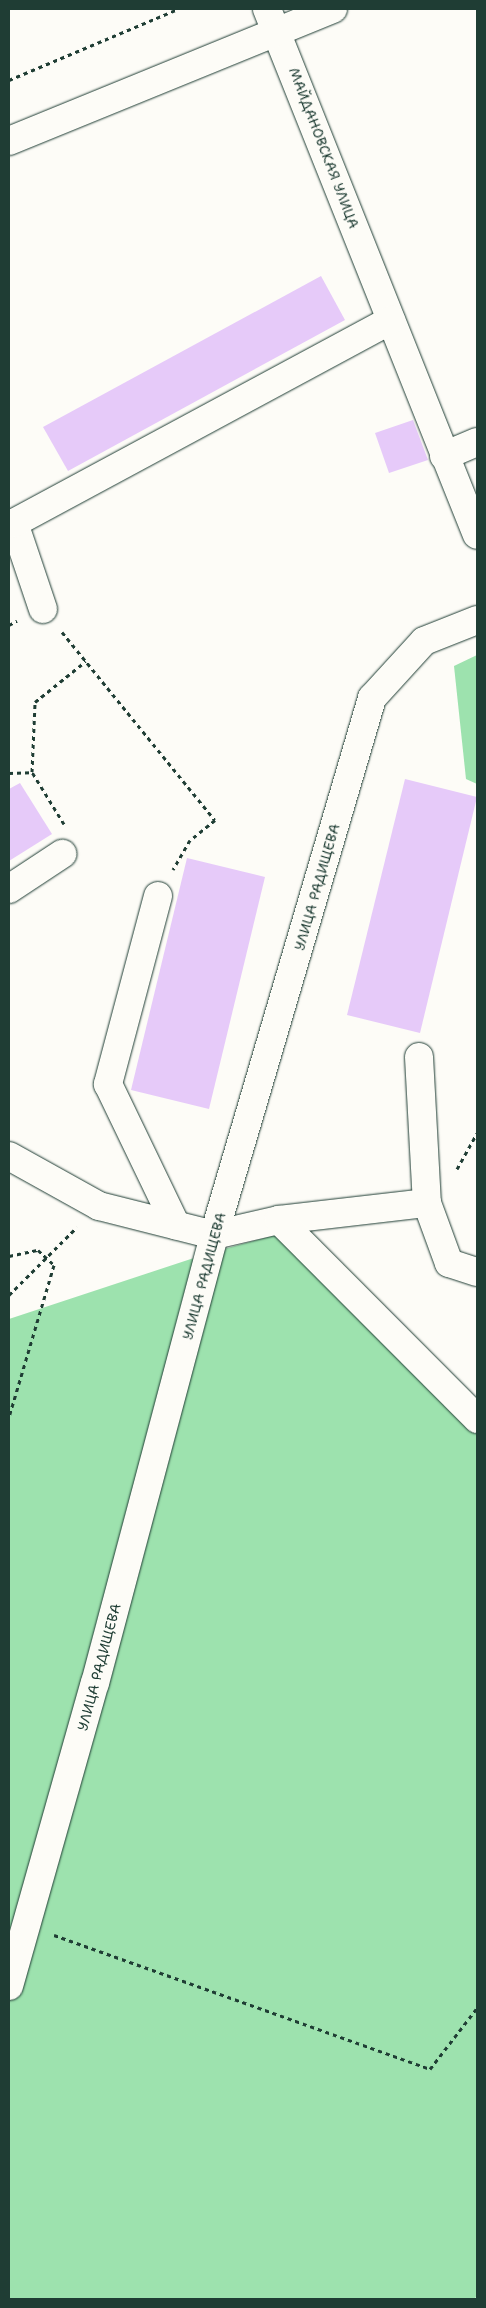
<!DOCTYPE html>
<meta charset="utf-8">
<style>
body{margin:0}
#map{position:relative;width:486px;height:2308px;overflow:hidden;background:#fdfcf7;font-family:"Shantell Sans",sans-serif}
div>[style]{position:absolute}
.green>*{inset:0;background:#9de2ae}
.building>*{inset:0;background:#e6caf9}
.path>*{height:3px;margin-top:-1.5px;transform-origin:0;background:repeating-linear-gradient(90deg,#1f3d34 0 4px,transparent 0 8px)}
.roads{filter:drop-shadow(0 0 1px #1f3d34) drop-shadow(0 0 1px #1f3d34)}
.minor>*{height:28px;margin:-14px;padding:0 14px;transform-origin:14px;border-radius:14px;background:#fdfcf7}
span{translate:-50% -50%;white-space:nowrap;text-align:center;line-height:1.15;-webkit-text-stroke:5px #fdfcf7;paint-order:stroke}
.street-label{font-size:14px;color:#1f3d34}
.frame{position:absolute;inset:0;border:10px solid #1f3d34;pointer-events:none}
</style>
<div id="map">
<div class="green">
<div style="clip-path:polygon(477px 655px,477px 784px,466px 779px,454px 666px)"></div>
<div style="clip-path:polygon(283px 1233px,477px 1433px,477px 2294px,475px 2299px,9px 2299px,9px 1319px,209px 1253px)"></div>
</div>
<div class="building">
<div style="clip-path:polygon(321px 276px,345px 320px,68px 471px,43px 427px)"></div>
<div style="clip-path:polygon(413px 420px,428px 460px,389px 473px,375px 433px)"></div>
<div style="clip-path:polygon(405px 779px,477px 797px,420px 1033px,347px 1015px)"></div>
<div style="clip-path:polygon(20px 783px,52px 834px,9px 861px,9px 789px)"></div>
<div style="clip-path:polygon(187px 858px,265px 877px,209px 1109px,131px 1090px)"></div>
</div>
<div class="path">
<div style="left:9px;top:9px;width:1px"></div>
<div style="left:9px;top:80px;width:183px;rotate:-22.8deg"></div>
<div style="left:9px;top:625px;width:9px;rotate:-27deg"></div>
<div style="left:62px;top:632px;width:242px;rotate:50.9deg"></div>
<div style="left:215px;top:820px;width:32px;rotate:141deg"></div>
<div style="left:190px;top:840px;width:34px;rotate:120deg"></div>
<div style="left:9px;top:773px;width:23px;rotate:-2deg"></div>
<div style="left:64px;top:824px;width:61px;rotate:-121.6deg"></div>
<div style="left:32px;top:772px;width:70px;rotate:-87.5deg"></div>
<div style="left:35px;top:702px;width:65px;rotate:-38.8deg"></div>
<div style="left:457px;top:1169px;width:41px;rotate:-60.9deg"></div>
<div style="left:9px;top:1256px;width:30px;rotate:-12deg"></div>
<div style="left:38px;top:1250px;width:22px;rotate:43deg"></div>
<div style="left:54px;top:1265px;width:159px;rotate:106.5deg"></div>
<div style="left:9px;top:1295px;width:96px;rotate:-45deg"></div>
<div style="left:54px;top:1935px;width:399px;rotate:19.6deg"></div>
<div style="left:430px;top:2069px;width:77px;rotate:-52.4deg"></div>
</div>
<div class="roads">
<div class="minor">
<div style="left:267px;top:9px;width:566px;rotate:68.24deg"></div>
<div style="left:9px;top:141px;width:350px;rotate:-22.2deg"></div>
<div style="left:444px;top:456px;width:36px;rotate:-23deg"></div>
<div style="left:43px;top:609px;width:91px;rotate:-108.6deg"></div>
<div style="left:14px;top:523px;width:428px;rotate:-28.3deg"></div>
<div style="left:9px;top:889px;width:64px;rotate:-33.4deg"></div>
<div style="left:158px;top:896px;width:195px;rotate:104.9deg"></div>
<div style="left:108px;top:1084px;width:157px;rotate:64.3deg"></div>
<div style="left:419px;top:1057px;width:146px;rotate:86.9deg"></div>
<div style="left:427px;top:1203px;width:64px;rotate:69.9deg"></div>
<div style="left:449px;top:1263px;width:29px;rotate:18deg"></div>
<div style="left:9px;top:1156px;width:103px;rotate:29.1deg"></div>
<div style="left:99px;top:1206px;width:119px;rotate:14.2deg"></div>
<div style="left:214px;top:1235px;width:67px;rotate:-13deg"></div>
<div style="left:279px;top:1220px;width:149px;rotate:-6.6deg"></div>
<div style="left:279px;top:1220px;width:281px;rotate:45.1deg"></div>
<div style="left:9px;top:1986px;width:315px;rotate:-74.2deg"></div>
<div style="left:95px;top:1683px;width:464px;rotate:-75.1deg"></div>
<div style="left:214px;top:1235px;width:560px;rotate:-73.6deg"></div>
<div style="left:372px;top:698px;width:77px;rotate:-47.6deg"></div>
<div style="left:424px;top:641px;width:57px;rotate:-21.6deg"></div>
</div>
</div>
<div class="street-label">
<span style="left:324px;top:148px;rotate:69deg">МАЙДАНОВСКАЯ УЛИЦА</span>
<span style="left:317px;top:887px;rotate:-74deg">УЛИЦА РАДИЩЕВА</span>
<span style="left:204px;top:1276px;rotate:-75deg">УЛИЦА РАДИЩЕВА</span>
<span style="left:99px;top:1667px;rotate:-75deg">УЛИЦА РАДИЩЕВА</span>
</div>
<div class="frame"></div>
</div>
